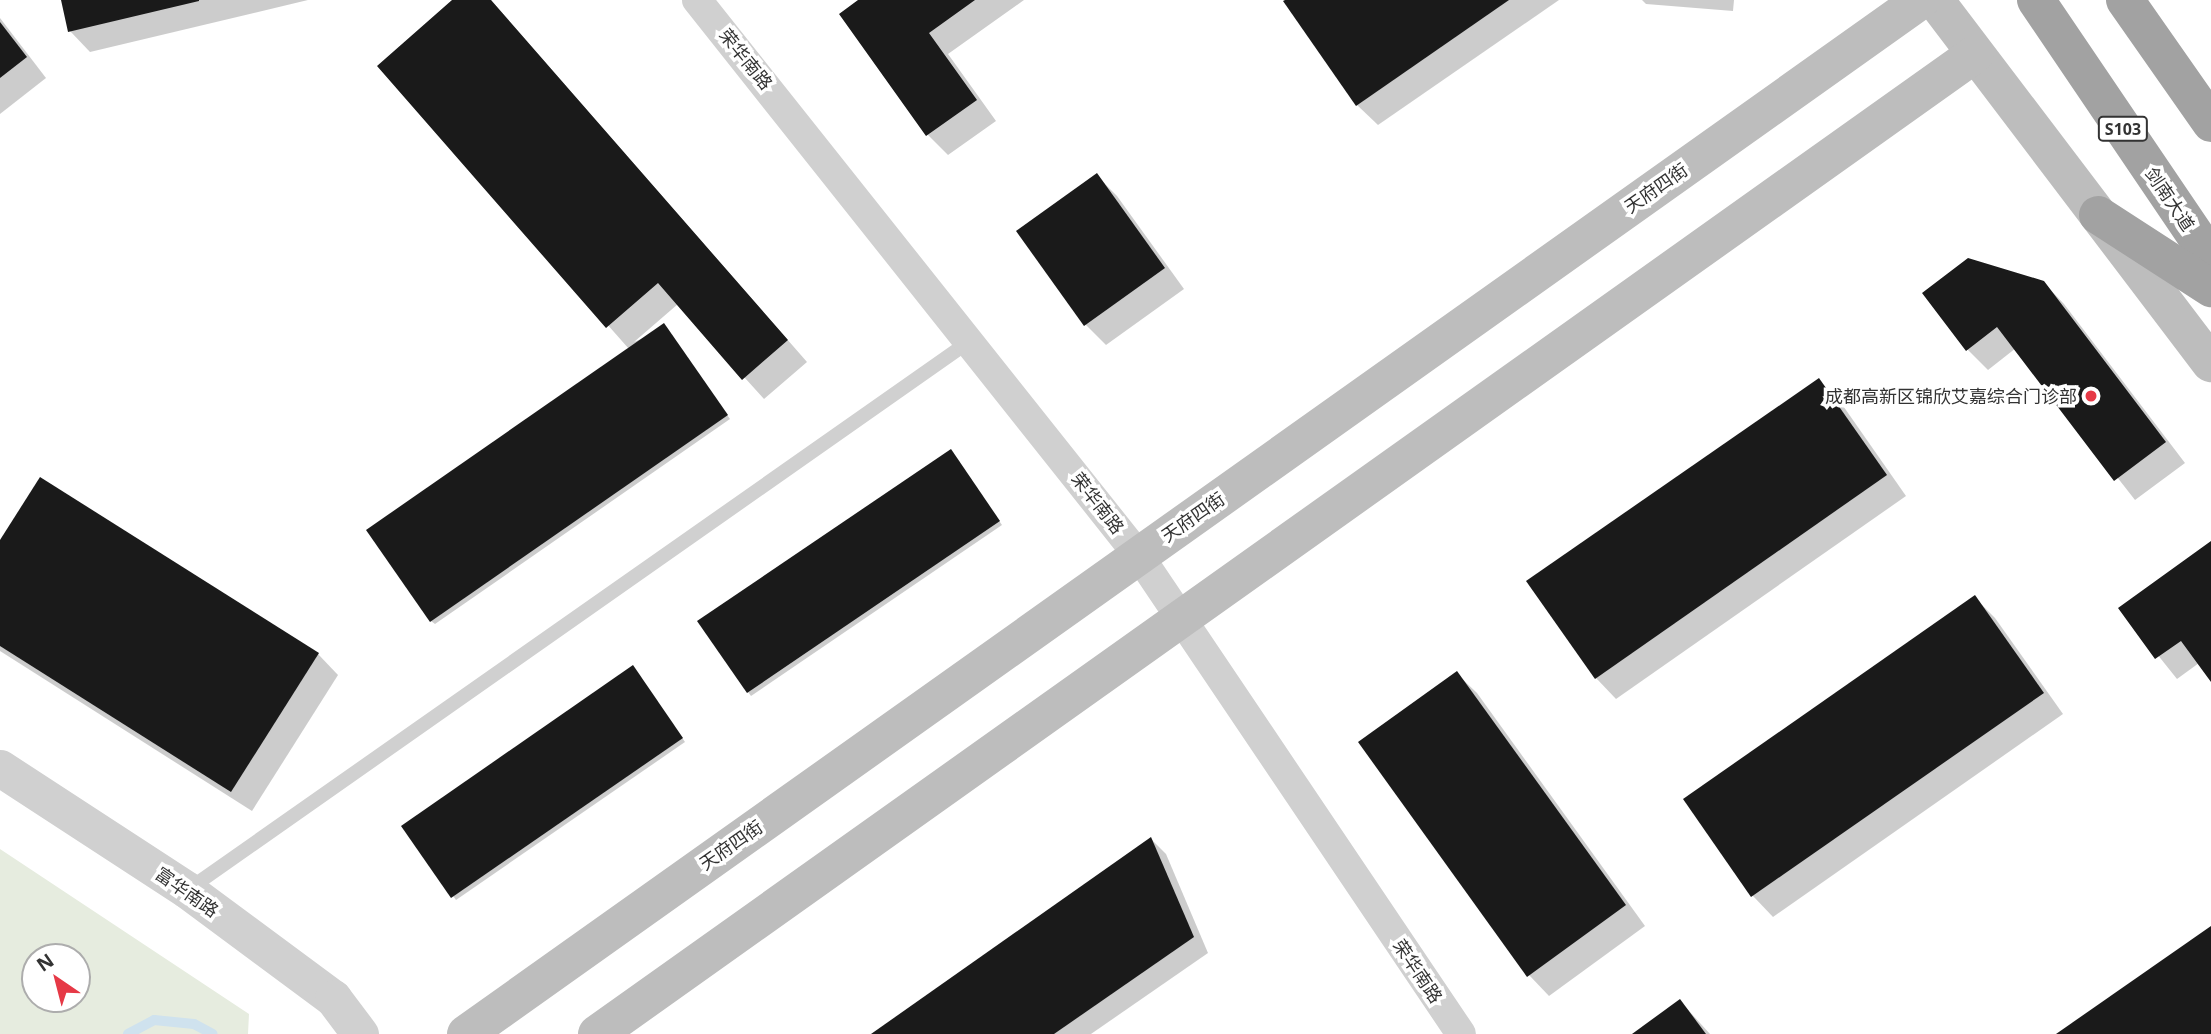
<!DOCTYPE html>
<meta charset="utf-8">
<style>
body{margin:0}
#map{position:relative;width:2211px;height:1034px;overflow:hidden;background:#fff;font-family:"Noto Sans","Noto Sans SC",sans-serif}
div>[style]{position:absolute}
.green>*{inset:0;background:#e6ecdf}
.shadow>*{inset:0;background:#0003}
.stream>*{height:10px;margin:-5px;padding:0 5px;transform-origin:5px;border-radius:5px;background:#cfe2ee}
.building>*{inset:0;background:#1a1a1a}
.service>*{height:14px;margin:-7px;padding:0 7px;transform-origin:7px;border-radius:7px;background:#d0d0d0}
.minor>*{height:30px;margin:-15px;padding:0 15px;transform-origin:15px;border-radius:15px;background:#d0d0d0}
.tertiary>*{height:37px;margin:-18.5px;padding:0 18.5px;transform-origin:18.5px;border-radius:18.5px;background:#d0d0d0}
.secondary>*{height:38px;margin:-19px;padding:0 19px;transform-origin:19px;border-radius:19px;background:#bdbdbd}
.trunk>*{height:38px;margin:-19px;padding:0 19px;transform-origin:19px;border-radius:19px;background:#a2a2a2}
.dots>*{width:19px;height:19px;translate:-50% -50%;box-sizing:border-box;border:4px solid #fff;border-radius:50%}
span{translate:-50% -50%;white-space:nowrap;text-align:center;line-height:1.15;-webkit-text-stroke:7px #fff;paint-order:stroke}
.shield-label span{padding:2px 5px;background:#fff;border:2px solid;border-radius:5px;-webkit-text-stroke-width:0}
.shield-label{font-size:16px;color:#333;font-weight:700}
.street-label{font-size:18px;color:#333}
.poi-label{font-size:18px;color:#333}
.right{translate:-100% -50%;text-align:right}
.north{position:absolute;left:21px;top:943px;width:70px;height:70px;box-sizing:border-box;background:#fff;border:2px solid #adadad;border-radius:50%;rotate:325deg;font-size:19px;font-weight:700;line-height:28px;text-align:center;color:#333}
.north::after{content:'';display:block;margin:auto;width:24px;height:32px;background:#e63946;clip-path:polygon(50% 0,100% 100%,50% 72%,0 100%)}
</style>
<div id="map">
<div class="green">
<div style="clip-path:polygon(evenodd,0 849px,249px 1014px,248px 1034px,0 1034px,0 849px,35px 957px,77px 957px,77px 999px,35px 999px,35px 957px)"></div>
</div>
<div class="shadow">
<div style="clip-path:polygon(63px 0,308px 0,90px 52px,70px 31px)"></div>
<div style="clip-path:polygon(455px 0,491px 0,807px 362px,764px 399px,678px 304px,634px 342px,667px 328px,730px 419px,435px 624px,431px 621px,629px 349px,379px 66px)"></div>
<div style="clip-path:polygon(861px 0,1024px 0,948px 54px,996px 121px,948px 155px,928px 135px,841px 14px)"></div>
<div style="clip-path:polygon(1288px 0,1559px 0,1378px 125px,1357px 105px)"></div>
<div style="clip-path:polygon(1642px 0,1734px 0,1733px 11px,1646px 4px)"></div>
<div style="clip-path:polygon(0 18px,46px 78px,0 114px)"></div>
<div style="clip-path:polygon(1097px 176px,1117px 196px,1184px 289px,1106px 345px,1086px 325px,1019px 232px)"></div>
<div style="clip-path:polygon(2043px 282px,2064px 304px,2185px 463px,2135px 500px,2016px 348px,1988px 370px,1967px 349px)"></div>
<div style="clip-path:polygon(1818px 380px,1839px 400px,1906px 496px,1616px 699px,1596px 678px)"></div>
<div style="clip-path:polygon(954px 454px,1002px 525px,751px 696px,748px 692px)"></div>
<div style="clip-path:polygon(0 543px,318px 654px,338px 675px,252px 811px,0 651px)"></div>
<div style="clip-path:polygon(2211px 544px,2211px 679px,2199px 663px,2177px 679px,2121px 609px)"></div>
<div style="clip-path:polygon(1975px 598px,1995px 618px,2063px 714px,1773px 917px,1753px 896px,1686px 800px)"></div>
<div style="clip-path:polygon(636px 671px,685px 742px,456px 900px,403px 827px)"></div>
<div style="clip-path:polygon(1456px 673px,1477px 693px,1645px 926px,1549px 996px,1529px 975px)"></div>
<div style="clip-path:polygon(1151px 839px,1166px 854px,1208px 953px,1091px 1034px,874px 1034px)"></div>
<div style="clip-path:polygon(1680px 1001px,1710px 1034px,1635px 1034px)"></div>
</div>
<div class="stream">
<div style="left:128px;top:1034px;width:30px;rotate:-28deg"></div>
<div style="left:154px;top:1020px;width:40px;rotate:5.7deg"></div>
<div style="left:194px;top:1024px;width:21px;rotate:28deg"></div>
</div>
<div class="building">
<div style="clip-path:polygon(61px 0,199px 0,199px 1px,68px 32px)"></div>
<div style="clip-path:polygon(452px 0,491px 0,788px 340px,742px 380px,658px 283px,606px 328px,377px 66px)"></div>
<div style="clip-path:polygon(858px 0,975px 0,929px 33px,977px 100px,926px 136px,839px 14px)"></div>
<div style="clip-path:polygon(1509px 0,1356px 106px,1283px 1px,1285px 0)"></div>
<div style="clip-path:polygon(0 22px,27px 57px,0 78px)"></div>
<div style="clip-path:polygon(1097px 173px,1165px 268px,1084px 326px,1016px 231px)"></div>
<div style="clip-path:polygon(1968px 258px,2044px 281px,2166px 442px,2114px 481px,1997px 327px,1966px 351px,1922px 293px)"></div>
<div style="clip-path:polygon(664px 323px,728px 415px,430px 622px,366px 530px)"></div>
<div style="clip-path:polygon(1819px 378px,1887px 475px,1595px 679px,1526px 581px)"></div>
<div style="clip-path:polygon(951px 449px,1000px 521px,747px 693px,697px 621px)"></div>
<div style="clip-path:polygon(40px 477px,319px 653px,231px 792px,0 646px,0 540px)"></div>
<div style="clip-path:polygon(2211px 541px,2211px 682px,2181px 641px,2155px 659px,2118px 608px)"></div>
<div style="clip-path:polygon(1975px 595px,2044px 693px,1751px 897px,1683px 799px)"></div>
<div style="clip-path:polygon(633px 665px,683px 738px,451px 898px,401px 826px)"></div>
<div style="clip-path:polygon(1457px 671px,1626px 905px,1527px 977px,1358px 742px)"></div>
<div style="clip-path:polygon(1151px 837px,1194px 937px,1054px 1034px,871px 1034px)"></div>
<div style="clip-path:polygon(2211px 926px,2211px 1034px,2056px 1034px)"></div>
<div style="clip-path:polygon(1680px 999px,1706px 1034px,1632px 1034px)"></div>
</div>
<div class="service">
<div style="left:189px;top:889px;width:954px;rotate:-35.06deg"></div>
</div>
<div class="minor">
<div style="left:697px;top:0;width:710px;rotate:51.52deg"></div>
<div style="left:1139px;top:556px;width:576px;rotate:56.03deg"></div>
</div>
<div class="tertiary">
<div style="left:0;top:768px;width:223px;rotate:33.1deg"></div>
<div style="left:187px;top:890px;width:182px;rotate:36.5deg"></div>
<div style="left:333px;top:998px;width:45px;rotate:53.1deg"></div>
</div>
<div class="secondary">
<div style="left:1935px;top:0;width:456px;rotate:52.8deg"></div>
<div style="left:466px;top:1034px;width:1785px;rotate:-35.4deg"></div>
<div style="left:597px;top:1034px;width:1691px;rotate:-35.42deg"></div>
</div>
<div class="trunk">
<div style="left:2036px;top:0;width:312px;rotate:55.9deg"></div>
<div style="left:2125px;top:0;width:150px;rotate:55deg"></div>
<div style="left:2098px;top:215px;width:135px;rotate:32.9deg"></div>
</div>
<div class="dots">
<div style="left:2091px;top:396px;background:#e63946"></div>
</div>
<div class="shield-label">
<span style="left:2123px;top:129px">S103</span>
</div>
<div class="street-label">
<span style="left:746px;top:59px;rotate:51deg">荣华南路</span>
<span style="left:1656px;top:188px;rotate:-35deg">天府四街</span>
<span style="left:2170px;top:199px;rotate:56deg">剑南大道</span>
<span style="left:1098px;top:503px;rotate:52deg">荣华南路</span>
<span style="left:1193px;top:517px;rotate:-35deg">天府四街</span>
<span style="left:731px;top:845px;rotate:-35deg">天府四街</span>
<span style="left:187px;top:892px;rotate:35deg">富华南路</span>
<span style="left:1418px;top:971px;rotate:56deg">荣华南路</span>
</div>
<div class="poi-label">
<span class="right" style="left:2077px;top:396px">成都高新区锦欣艾嘉综合门诊部</span>
</div>
<div class="north">N</div>
</div>
